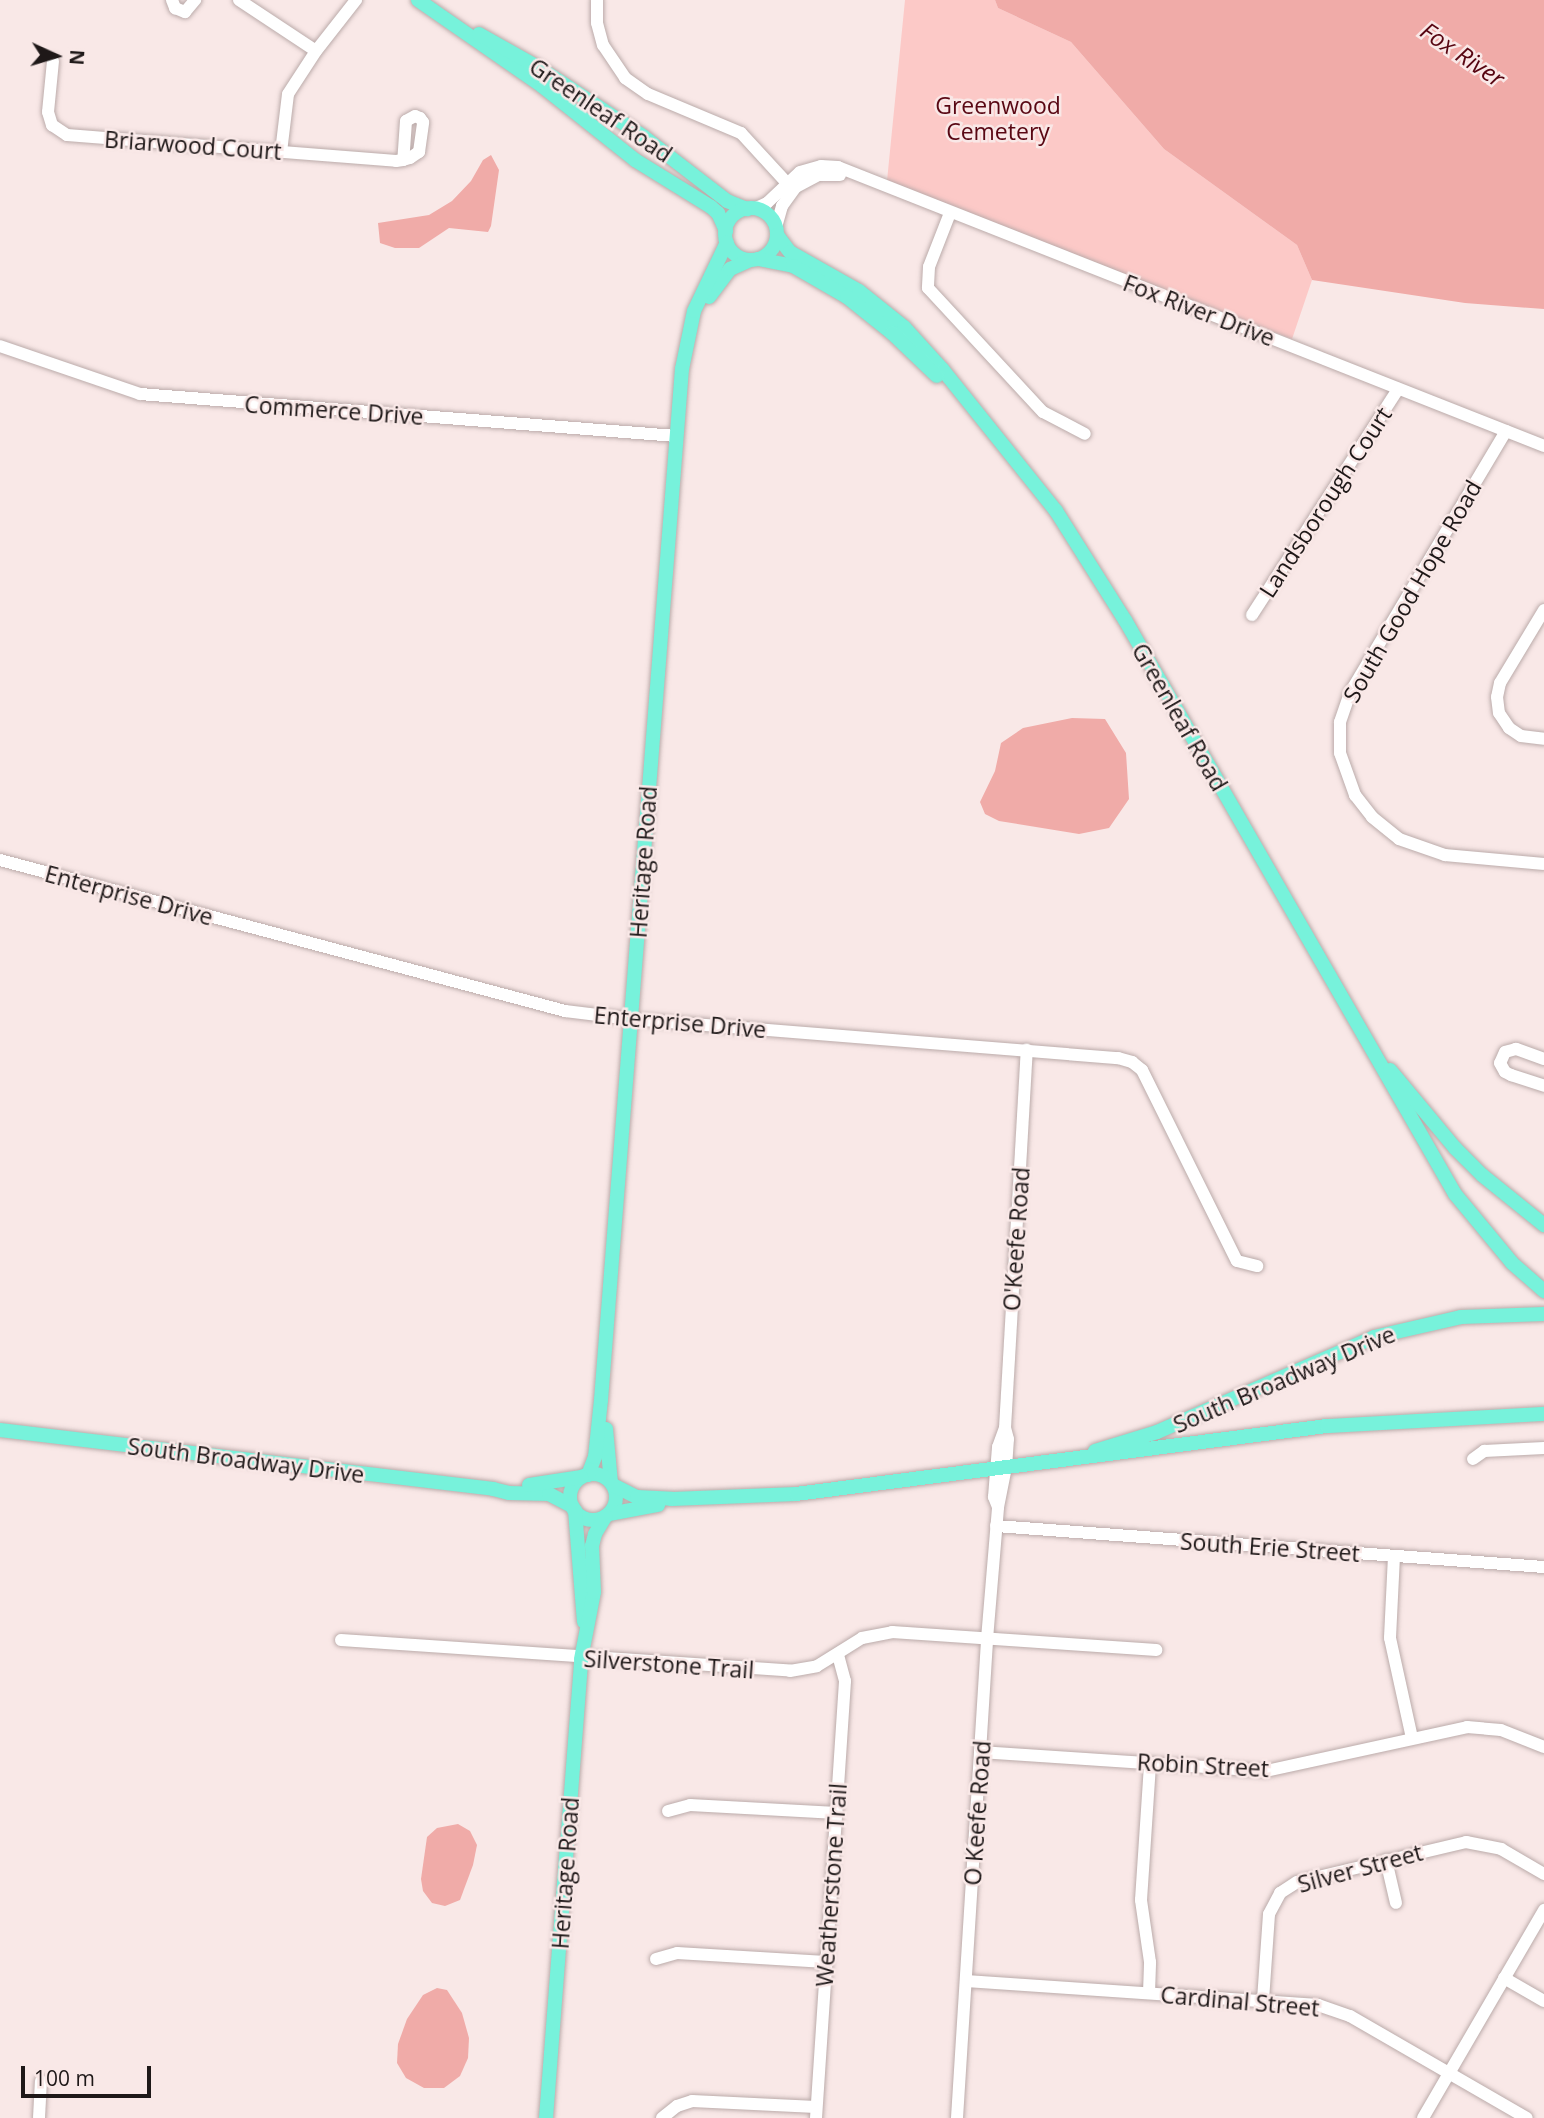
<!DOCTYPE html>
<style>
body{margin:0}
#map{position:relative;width:1544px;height:2118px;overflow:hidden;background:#f9e8e7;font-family:"Open Sans",sans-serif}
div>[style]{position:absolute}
.green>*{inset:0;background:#fcc9c7}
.water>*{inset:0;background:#f0aba8}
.roads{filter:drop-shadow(0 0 2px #bbabaa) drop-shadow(0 0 2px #bbabaa)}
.minor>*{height:12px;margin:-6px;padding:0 6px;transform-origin:6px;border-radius:6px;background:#fff}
.major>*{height:14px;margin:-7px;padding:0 7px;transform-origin:7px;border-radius:7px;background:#77f2db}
.major>.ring{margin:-7px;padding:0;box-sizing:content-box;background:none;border:14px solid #77f2db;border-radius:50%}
span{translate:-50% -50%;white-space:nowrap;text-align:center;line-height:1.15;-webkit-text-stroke:5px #f9e8e7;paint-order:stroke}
.park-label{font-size:23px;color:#590713}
.street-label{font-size:23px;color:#1e1818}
.water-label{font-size:24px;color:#570511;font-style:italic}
.north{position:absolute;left:21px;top:21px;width:70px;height:70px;-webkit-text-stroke:5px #f9e8e7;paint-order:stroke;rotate:94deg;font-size:19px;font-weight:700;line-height:28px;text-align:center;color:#1e1818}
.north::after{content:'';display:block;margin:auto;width:24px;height:32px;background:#1e1818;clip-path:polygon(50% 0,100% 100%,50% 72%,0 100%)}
.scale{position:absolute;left:21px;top:2066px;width:130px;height:32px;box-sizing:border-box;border:4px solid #1e1818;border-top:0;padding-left:9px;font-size:21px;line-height:24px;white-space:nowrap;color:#1e1818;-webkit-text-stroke:5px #f9e8e7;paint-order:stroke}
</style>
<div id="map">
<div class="green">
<div style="clip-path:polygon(905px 0,995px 0,998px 8px,1071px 42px,1164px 149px,1297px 245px,1312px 280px,1292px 339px,887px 181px)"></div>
</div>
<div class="water">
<div style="clip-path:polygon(995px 0,1544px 0,1544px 309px,1465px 303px,1312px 280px,1297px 245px,1164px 149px,1071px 42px,998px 8px)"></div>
<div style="clip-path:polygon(491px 155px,499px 170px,491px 226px,488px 232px,449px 228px,419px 248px,395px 248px,380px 243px,378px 223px,429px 215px,452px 201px,471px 181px,483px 160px)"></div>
<div style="clip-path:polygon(1072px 718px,1105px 719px,1126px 753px,1129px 799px,1109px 828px,1079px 834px,999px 821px,985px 814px,980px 802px,995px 771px,1001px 743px,1023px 728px)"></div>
<div style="clip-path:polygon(458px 1824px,470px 1831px,477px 1845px,473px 1865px,460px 1900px,445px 1906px,432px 1903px,423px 1891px,421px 1879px,427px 1837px,437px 1828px)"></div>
<div style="clip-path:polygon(437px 1988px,447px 1990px,462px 2013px,469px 2038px,468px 2058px,460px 2076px,444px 2088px,424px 2088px,406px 2078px,397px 2063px,398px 2044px,407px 2019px,423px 1995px)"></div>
</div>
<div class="roads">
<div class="minor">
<div style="left:172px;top:0;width:9px;rotate:69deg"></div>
<div style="left:175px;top:8px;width:11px;rotate:22deg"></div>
<div style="left:185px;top:12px;width:16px;rotate:-50deg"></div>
<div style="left:239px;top:0;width:92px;rotate:33.5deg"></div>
<div style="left:597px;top:0;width:23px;rotate:90deg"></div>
<div style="left:597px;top:23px;width:23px;rotate:75deg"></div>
<div style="left:603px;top:45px;width:40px;rotate:56deg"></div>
<div style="left:625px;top:78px;width:28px;rotate:35deg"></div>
<div style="left:648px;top:94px;width:101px;rotate:22.8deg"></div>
<div style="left:741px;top:133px;width:67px;rotate:47.4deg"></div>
<div style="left:53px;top:61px;width:51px;rotate:95.6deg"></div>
<div style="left:48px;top:112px;width:14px;rotate:73deg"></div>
<div style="left:52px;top:125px;width:18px;rotate:34deg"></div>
<div style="left:67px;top:135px;width:330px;rotate:4.5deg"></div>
<div style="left:396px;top:161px;width:7px;rotate:-8deg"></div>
<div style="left:403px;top:160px;width:7px;rotate:-16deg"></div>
<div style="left:410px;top:158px;width:11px;rotate:-34deg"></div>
<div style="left:419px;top:152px;width:30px;rotate:-82deg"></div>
<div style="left:423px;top:122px;width:5px;rotate:-127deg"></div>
<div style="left:420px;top:118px;width:5px;rotate:-158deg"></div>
<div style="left:415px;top:116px;width:10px;rotate:151deg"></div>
<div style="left:406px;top:121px;width:39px;rotate:94deg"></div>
<div style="left:281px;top:152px;width:58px;rotate:-83.1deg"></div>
<div style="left:288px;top:94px;width:51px;rotate:-56.9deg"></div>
<div style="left:316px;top:51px;width:65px;rotate:-51.9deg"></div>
<div style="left:754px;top:209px;width:14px;rotate:-25deg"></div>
<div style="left:767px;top:203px;width:45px;rotate:-43.2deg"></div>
<div style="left:800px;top:172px;width:22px;rotate:-16deg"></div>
<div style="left:821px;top:166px;width:17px;rotate:3deg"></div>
<div style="left:838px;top:167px;width:759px;rotate:21.56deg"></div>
<div style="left:950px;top:213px;width:58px;rotate:111.3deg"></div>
<div style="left:929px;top:267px;width:21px;rotate:93deg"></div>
<div style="left:928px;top:288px;width:169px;rotate:47.2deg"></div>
<div style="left:1043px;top:412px;width:47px;rotate:27.6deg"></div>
<div style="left:776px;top:227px;width:22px;rotate:-74deg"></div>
<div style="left:782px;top:206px;width:24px;rotate:-54deg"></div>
<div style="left:796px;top:187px;width:26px;rotate:-28deg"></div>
<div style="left:819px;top:175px;width:21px"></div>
<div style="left:0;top:346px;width:148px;rotate:18.9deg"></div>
<div style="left:140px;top:394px;width:538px;rotate:4.48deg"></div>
<div style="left:1506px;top:431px;width:305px;rotate:120.8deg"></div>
<div style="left:1350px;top:693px;width:31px;rotate:109deg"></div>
<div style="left:1340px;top:722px;width:31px;rotate:90deg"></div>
<div style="left:1340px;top:753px;width:45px;rotate:70.3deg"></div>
<div style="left:1355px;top:795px;width:28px;rotate:52deg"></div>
<div style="left:1372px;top:817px;width:35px;rotate:39deg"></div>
<div style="left:1399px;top:839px;width:49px;rotate:19.2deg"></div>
<div style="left:1445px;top:855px;width:99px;rotate:5.2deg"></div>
<div style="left:1544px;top:610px;width:85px;rotate:121.1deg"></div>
<div style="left:1500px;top:683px;width:14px;rotate:102deg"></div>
<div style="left:1497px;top:697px;width:16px;rotate:83deg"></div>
<div style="left:1499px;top:713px;width:18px;rotate:56deg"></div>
<div style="left:1509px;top:728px;width:14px;rotate:34deg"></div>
<div style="left:1521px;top:736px;width:23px;rotate:7deg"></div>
<div style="left:1252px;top:615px;width:269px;rotate:-57.1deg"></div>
<div style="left:0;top:860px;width:585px;rotate:14.96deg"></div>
<div style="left:565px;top:1011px;width:66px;rotate:6.9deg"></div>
<div style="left:631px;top:1019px;width:489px;rotate:4.6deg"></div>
<div style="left:1118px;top:1058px;width:15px;rotate:16deg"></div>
<div style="left:1132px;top:1062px;width:13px;rotate:39deg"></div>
<div style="left:1142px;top:1070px;width:213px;rotate:63.6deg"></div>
<div style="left:1237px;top:1261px;width:21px;rotate:14deg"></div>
<div style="left:1544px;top:1059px;width:30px;rotate:-160deg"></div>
<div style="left:1516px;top:1049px;width:11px;rotate:165deg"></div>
<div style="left:1505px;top:1052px;width:12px;rotate:114deg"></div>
<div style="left:1500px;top:1063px;width:10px;rotate:61deg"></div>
<div style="left:1505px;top:1072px;width:7px;rotate:27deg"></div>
<div style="left:1511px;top:1075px;width:35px;rotate:18deg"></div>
<div style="left:1473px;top:1459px;width:14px;rotate:-36deg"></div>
<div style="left:1484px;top:1451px;width:60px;rotate:-2.9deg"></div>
<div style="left:998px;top:1507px;width:11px;rotate:-112deg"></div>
<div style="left:994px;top:1497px;width:50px;rotate:-85.4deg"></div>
<div style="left:998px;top:1447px;width:20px;rotate:-70deg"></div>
<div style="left:996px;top:1526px;width:550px;rotate:4.28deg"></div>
<div style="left:1394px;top:1556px;width:82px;rotate:92.8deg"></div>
<div style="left:1390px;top:1638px;width:102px;rotate:77.6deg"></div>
<div style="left:341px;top:1640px;width:450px;rotate:3.9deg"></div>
<div style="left:790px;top:1671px;width:27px;rotate:-10deg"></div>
<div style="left:817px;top:1666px;width:53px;rotate:-31.9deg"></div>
<div style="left:862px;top:1638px;width:31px;rotate:-11deg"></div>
<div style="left:892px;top:1632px;width:265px;rotate:3.9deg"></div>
<div style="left:980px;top:1752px;width:287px;rotate:3.8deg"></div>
<div style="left:1266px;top:1771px;width:206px;rotate:-12.3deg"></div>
<div style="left:1467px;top:1727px;width:34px;rotate:5deg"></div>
<div style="left:1501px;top:1730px;width:46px;rotate:21.6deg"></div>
<div style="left:668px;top:1811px;width:23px;rotate:-15deg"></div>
<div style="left:690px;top:1805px;width:147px;rotate:3.1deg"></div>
<div style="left:1386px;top:1860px;width:44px;rotate:76.9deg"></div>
<div style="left:656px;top:1959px;width:22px;rotate:-16deg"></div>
<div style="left:677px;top:1953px;width:149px;rotate:3.5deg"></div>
<div style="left:1504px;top:1978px;width:46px;rotate:29.9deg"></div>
<div style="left:966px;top:1981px;width:353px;rotate:3.9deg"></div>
<div style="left:1318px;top:2005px;width:34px;rotate:19deg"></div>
<div style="left:1350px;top:2016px;width:204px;rotate:30deg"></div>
<div style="left:1149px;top:1993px;width:31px;rotate:-88deg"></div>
<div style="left:1150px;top:1962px;width:63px;rotate:-98.3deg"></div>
<div style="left:1141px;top:1900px;width:137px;rotate:-86.2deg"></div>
<div style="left:1263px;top:2000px;width:86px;rotate:-86deg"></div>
<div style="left:1269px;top:1914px;width:24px;rotate:-62deg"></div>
<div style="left:1280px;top:1893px;width:20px;rotate:-33deg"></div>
<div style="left:1297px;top:1882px;width:174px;rotate:-13.3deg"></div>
<div style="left:1466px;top:1842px;width:36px;rotate:11deg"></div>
<div style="left:1501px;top:1849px;width:50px;rotate:30.2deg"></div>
<div style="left:39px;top:2118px;width:37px;rotate:-87deg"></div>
<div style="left:662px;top:2118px;width:19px;rotate:-39deg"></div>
<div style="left:677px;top:2106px;width:16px;rotate:-18deg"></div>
<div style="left:692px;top:2101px;width:124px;rotate:2.8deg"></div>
<div style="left:816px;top:2118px;width:438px;rotate:-86.2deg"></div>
<div style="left:845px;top:1681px;width:28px;rotate:-105deg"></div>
<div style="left:957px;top:2118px;width:480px;rotate:-86.4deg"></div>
<div style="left:987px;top:1639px;width:132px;rotate:-85.2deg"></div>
<div style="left:998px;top:1507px;width:41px;rotate:-78.7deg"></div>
<div style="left:1006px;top:1467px;width:28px;rotate:-86deg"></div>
<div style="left:1008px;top:1439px;width:11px;rotate:-105deg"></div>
<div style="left:1005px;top:1428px;width:379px;rotate:-86.7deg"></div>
<div style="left:1423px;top:2118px;width:241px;rotate:-59.8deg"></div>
</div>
<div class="major">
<div style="left:418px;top:0;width:151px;rotate:34.7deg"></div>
<div style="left:542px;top:86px;width:119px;rotate:38.5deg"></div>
<div style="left:635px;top:160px;width:89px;rotate:31.7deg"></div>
<div style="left:711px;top:207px;width:9px;rotate:41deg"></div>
<div style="left:718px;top:213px;width:20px;rotate:66deg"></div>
<div style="left:479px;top:34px;width:71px;rotate:29.4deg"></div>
<div style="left:541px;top:69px;width:123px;rotate:33.4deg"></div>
<div style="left:644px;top:137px;width:105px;rotate:37.6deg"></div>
<div style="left:727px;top:201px;width:22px;rotate:22deg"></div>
<div class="ring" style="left:725px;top:208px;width:38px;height:38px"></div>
<div style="left:777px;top:235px;width:21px;rotate:53deg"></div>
<div style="left:790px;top:252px;width:79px;rotate:29.5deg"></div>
<div style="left:859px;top:291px;width:58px;rotate:38.7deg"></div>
<div style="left:904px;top:327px;width:58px;rotate:47.8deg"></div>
<div style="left:943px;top:370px;width:181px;rotate:51.3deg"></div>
<div style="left:1056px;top:511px;width:129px;rotate:57.7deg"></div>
<div style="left:1125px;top:620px;width:662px;rotate:60.1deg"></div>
<div style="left:1455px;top:1194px;width:89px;rotate:50.4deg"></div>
<div style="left:1512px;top:1263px;width:43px;rotate:41.2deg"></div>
<div style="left:758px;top:259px;width:36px;rotate:11deg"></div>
<div style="left:793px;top:266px;width:62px;rotate:29.9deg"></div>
<div style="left:847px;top:297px;width:58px;rotate:38.7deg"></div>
<div style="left:892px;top:333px;width:62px;rotate:43.7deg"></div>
<div style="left:709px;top:297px;width:35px;rotate:-53deg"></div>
<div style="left:730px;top:269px;width:22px;rotate:-24deg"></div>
<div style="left:1390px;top:1070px;width:102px;rotate:50.2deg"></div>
<div style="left:1455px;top:1148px;width:38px;rotate:45deg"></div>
<div style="left:1482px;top:1175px;width:80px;rotate:38.9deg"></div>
<div style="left:606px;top:1429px;width:54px;rotate:84.7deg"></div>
<div style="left:0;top:1430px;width:497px;rotate:6.8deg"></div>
<div style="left:493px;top:1489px;width:16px;rotate:14deg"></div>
<div style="left:509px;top:1493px;width:40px;rotate:1.4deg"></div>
<div style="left:549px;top:1494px;width:27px;rotate:28deg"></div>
<div style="left:1095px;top:1451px;width:65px;rotate:-17deg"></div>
<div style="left:1157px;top:1432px;width:237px;rotate:-23.6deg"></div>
<div style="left:1374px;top:1337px;width:89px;rotate:-12.9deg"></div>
<div style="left:1461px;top:1317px;width:83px;rotate:-2.1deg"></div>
<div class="ring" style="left:570px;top:1474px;width:32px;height:32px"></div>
<div style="left:588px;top:1475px;width:19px;rotate:-69deg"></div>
<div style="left:595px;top:1457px;width:57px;rotate:-84deg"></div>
<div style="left:601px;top:1400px;width:1034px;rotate:-85.51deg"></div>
<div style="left:682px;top:369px;width:59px;rotate:-78.3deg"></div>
<div style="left:694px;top:311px;width:76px;rotate:-64.4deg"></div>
<div style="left:529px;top:1485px;width:53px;rotate:-8.7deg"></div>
<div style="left:613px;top:1485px;width:27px;rotate:27deg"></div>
<div style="left:637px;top:1497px;width:35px;rotate:3deg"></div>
<div style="left:672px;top:1499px;width:124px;rotate:-2.3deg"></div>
<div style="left:796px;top:1494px;width:535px;rotate:-7.3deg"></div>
<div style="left:1327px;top:1426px;width:217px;rotate:-3.2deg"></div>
<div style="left:575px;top:1510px;width:112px;rotate:85.4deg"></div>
<div style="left:609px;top:1514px;width:50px;rotate:-10.4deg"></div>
<div style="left:546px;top:2118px;width:460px;rotate:-85.6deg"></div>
<div style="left:581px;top:1659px;width:68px;rotate:-79deg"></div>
<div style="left:594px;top:1592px;width:46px;rotate:-92.5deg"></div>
<div style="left:592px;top:1546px;width:12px;rotate:-76deg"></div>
<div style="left:595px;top:1534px;width:21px;rotate:-59deg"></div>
</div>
</div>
<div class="park-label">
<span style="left:998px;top:118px">Greenwood<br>Cemetery</span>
</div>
<div class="street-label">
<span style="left:601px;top:110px;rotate:34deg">Greenleaf Road</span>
<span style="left:193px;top:145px;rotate:4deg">Briarwood Court</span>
<span style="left:1199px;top:310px;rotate:21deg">Fox River Drive</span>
<span style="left:334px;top:410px;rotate:4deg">Commerce Drive</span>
<span style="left:1325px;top:502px;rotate:-57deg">Landsborough Court</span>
<span style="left:1412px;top:591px;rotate:-60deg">South Good Hope Road</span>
<span style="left:1180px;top:717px;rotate:60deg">Greenleaf Road</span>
<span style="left:643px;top:862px;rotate:-86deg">Heritage Road</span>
<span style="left:129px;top:895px;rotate:15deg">Enterprise Drive</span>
<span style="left:680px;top:1022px;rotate:5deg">Enterprise Drive</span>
<span style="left:1016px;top:1239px;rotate:-86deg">O'Keefe Road</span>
<span style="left:1284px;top:1379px;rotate:-23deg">South Broadway Drive</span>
<span style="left:246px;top:1460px;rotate:7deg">South Broadway Drive</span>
<span style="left:1270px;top:1547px;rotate:4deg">South Erie Street</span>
<span style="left:669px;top:1664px;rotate:4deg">Silverstone Trail</span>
<span style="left:1203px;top:1765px;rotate:3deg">Robin Street</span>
<span style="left:977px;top:1813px;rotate:-86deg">O Keefe Road</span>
<span style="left:1360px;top:1868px;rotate:-15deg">Silver Street</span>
<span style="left:565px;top:1873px;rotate:-86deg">Heritage Road</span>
<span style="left:831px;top:1885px;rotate:-86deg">Weatherstone Trail</span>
<span style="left:1240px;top:2001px;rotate:5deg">Cardinal Street</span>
</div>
<div class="water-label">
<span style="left:1463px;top:54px;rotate:34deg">Fox River</span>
</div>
<div class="north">N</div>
<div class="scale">100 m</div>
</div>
